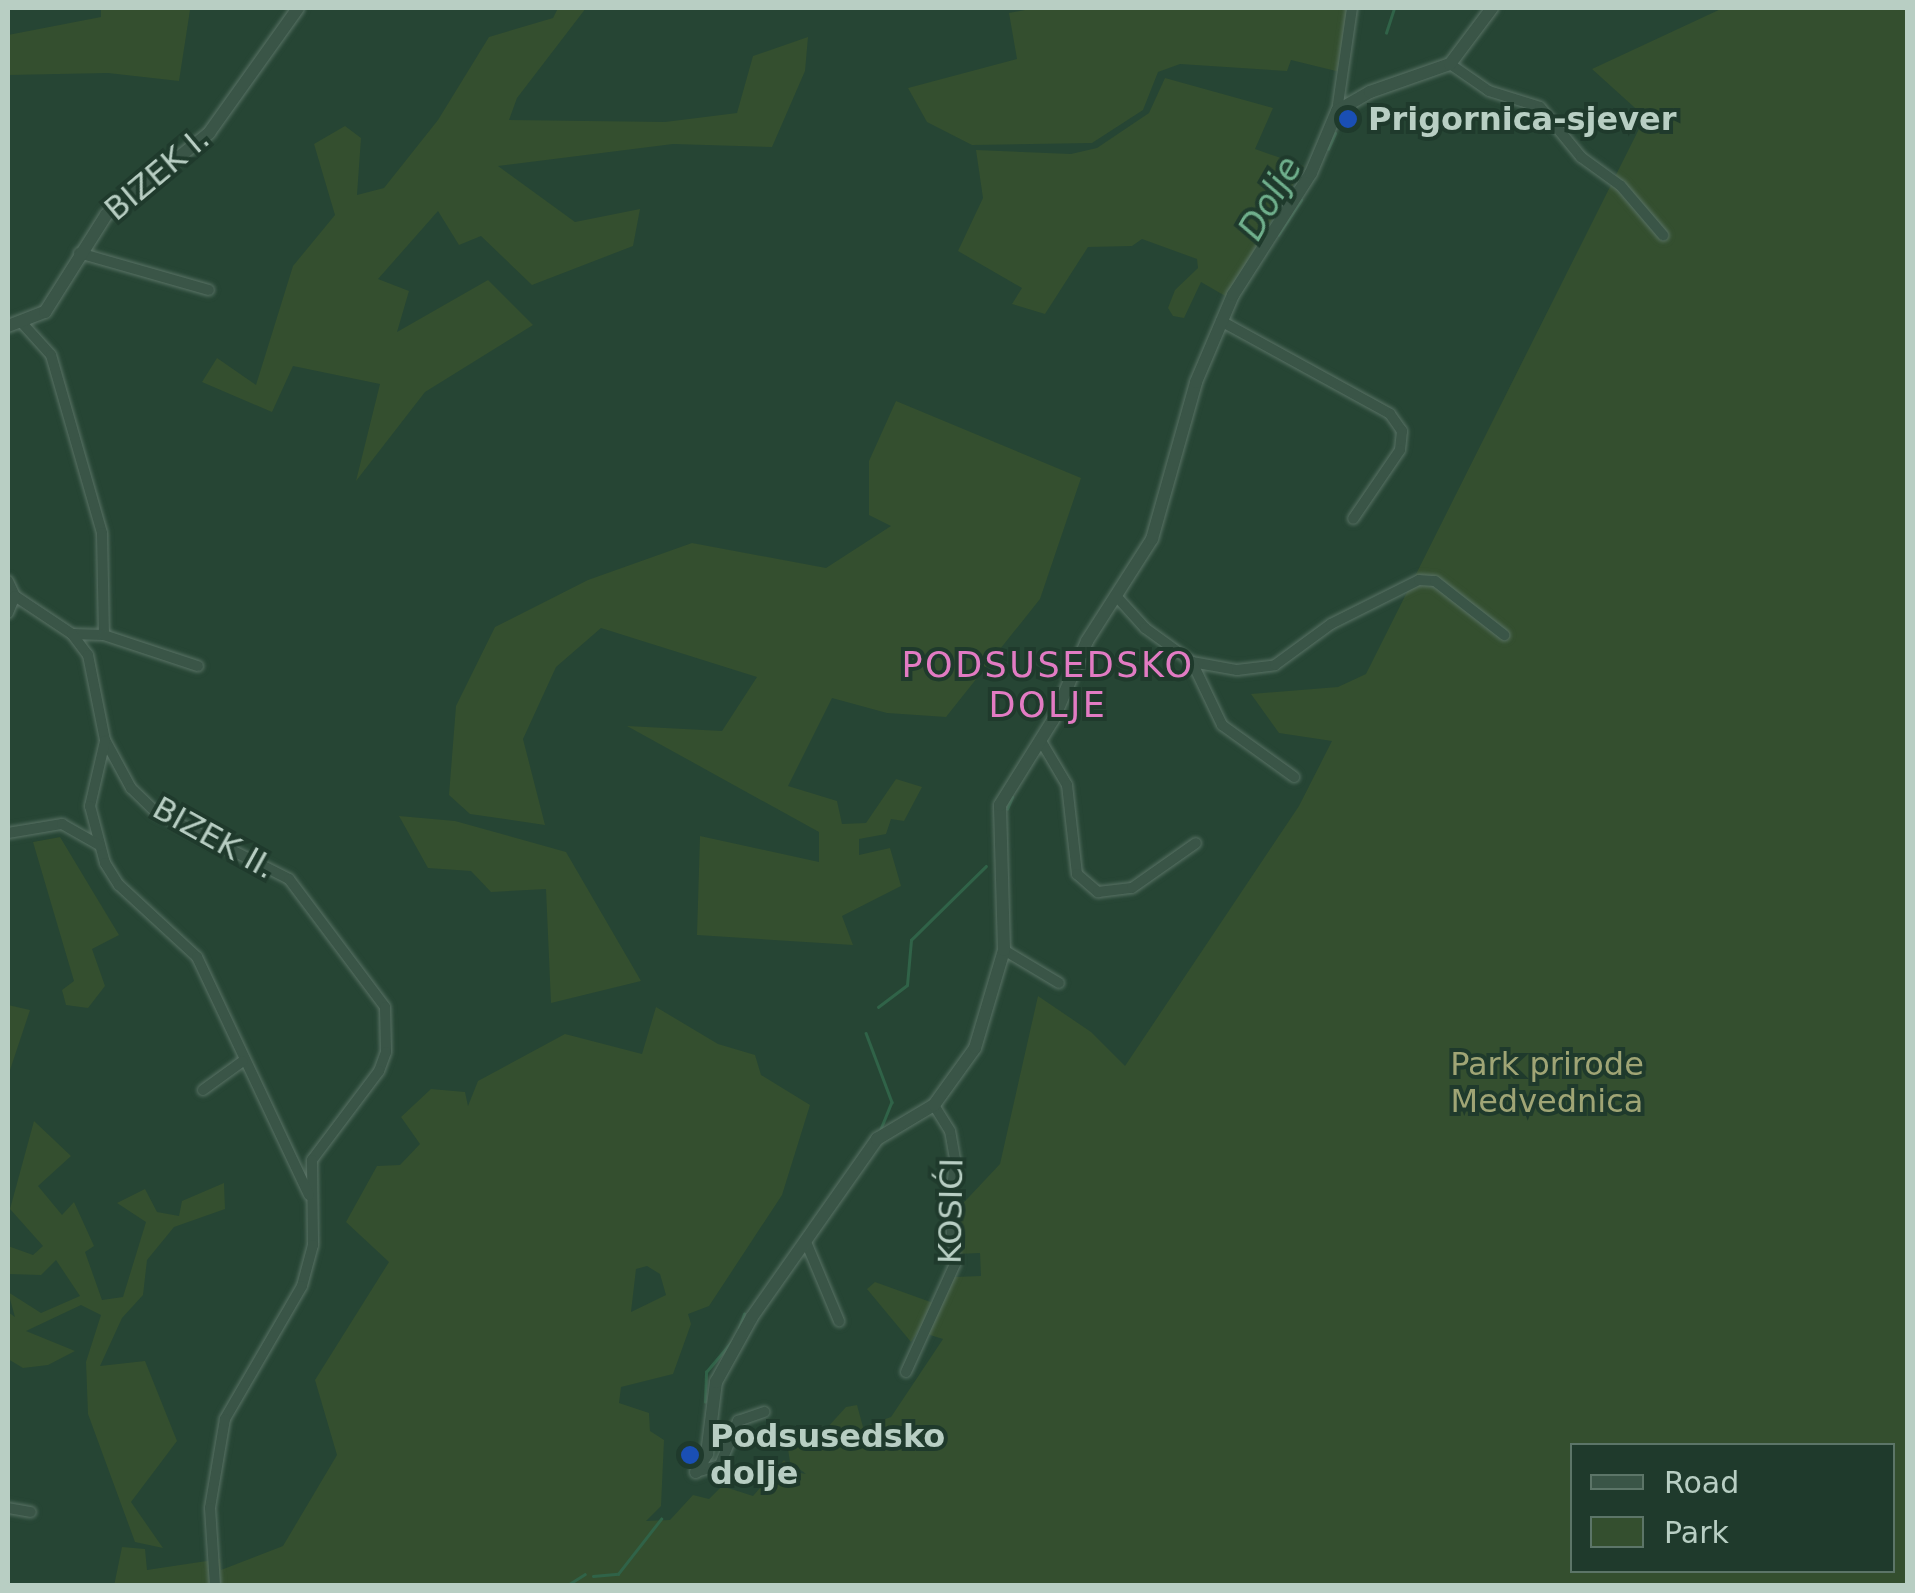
<!DOCTYPE html>
<meta charset="utf-8">
<style>
body{margin:0}
#map{position:relative;width:1915px;height:1593px;overflow:hidden;background:#264534;font-family:"DejaVu Sans",sans-serif}
div>[style]{position:absolute}
.green>*{inset:0;background:#344f2f}
.stream>*{height:2.5px;margin:-1.25px;padding:0 1.25px;transform-origin:1.25px;border-radius:1.25px;background:#306348}
.roads{filter:drop-shadow(0 0 2px #597265) drop-shadow(0 0 2px #597265)}
.minor>*{height:10px;margin:-5px;padding:0 5px;transform-origin:5px;border-radius:5px;background:#3a5547}
.tertiary>*{height:12px;margin:-6px;padding:0 6px;transform-origin:6px;border-radius:6px;background:#3a5547}
.dots>*{width:28px;height:28px;translate:-50% -50%;box-sizing:border-box;border:5px solid #1f3a2c;border-radius:50%}
span{translate:-50% -50%;white-space:nowrap;text-align:center;line-height:1.15;-webkit-text-stroke:8px #1f3a2c;paint-order:stroke}
.poi-label{font-size:32px;color:#b8cec3;font-weight:700}
.left{translate:0 -50%;text-align:left}
.street-label{font-size:32px;color:#b8cec3}
.park-label{font-size:32px;color:#a0a575}
.water-label{font-size:35px;color:#6faf8c;font-style:italic}
.neighbourhood-label{font-size:35px;color:#e27bc3;letter-spacing:2.5px}
.frame{position:absolute;inset:0;border:10px solid #b8cec3;pointer-events:none}
.legend{position:absolute;left:1570px;top:1443px;width:325px;height:130px;box-sizing:border-box;background:#1f3a2c;border:2px solid #5c7568;margin:0;padding:12px 18px;list-style:none;font-size:30px;color:#b8cec3}
.legend li{display:flex;align-items:center;gap:20px;height:50px}
.legend b{width:50px;border:2px solid #5c7568}
</style>
<div id="map">
<div class="green">
<div style="clip-path:polygon(101px 8px,190px 10px,179px 81px,108px 73px,8px 75px,8px 35px,101px 17px)"></div>
<div style="clip-path:polygon(558px 8px,586px 8px,517px 98px,509px 120px,665px 122px,737px 113px,753px 56px,808px 37px,805px 71px,772px 147px,673px 144px,498px 166px,575px 222px,640px 209px,633px 246px,532px 285px,481px 236px,459px 245px,438px 211px,378px 279px,409px 291px,397px 332px,488px 280px,533px 325px,425px 392px,356px 481px,380px 384px,293px 366px,272px 412px,202px 382px,217px 358px,256px 385px,293px 266px,335px 215px,314px 144px,345px 126px,361px 138px,357px 195px,384px 188px,438px 120px,489px 37px,553px 18px)"></div>
<div style="clip-path:polygon(1035px 8px,1350px 8px,1340px 72px,1291px 60px,1287px 71px,1180px 64px,1158px 72px,1143px 110px,1092px 143px,972px 145px,927px 122px,908px 88px,1017px 59px,1009px 13px)"></div>
<div style="clip-path:polygon(evenodd,1723px 8px,1907px 8px,1907px 1585px,114px 1586px,122px 1547px,145px 1549px,147px 1570px,220px 1559px,221px 1570px,283px 1546px,337px 1455px,315px 1380px,389px 1262px,346px 1222px,377px 1166px,400px 1165px,420px 1144px,401px 1117px,431px 1089px,465px 1092px,468px 1106px,478px 1081px,565px 1034px,642px 1054px,656px 1007px,718px 1044px,755px 1055px,761px 1075px,810px 1105px,782px 1195px,709px 1306px,688px 1314px,691px 1324px,673px 1374px,621px 1387px,619px 1403px,649px 1413px,650px 1431px,664px 1440px,661px 1506px,646px 1521px,670px 1520px,693px 1495px,709px 1499px,722px 1486px,753px 1496px,784px 1460px,794px 1472px,806px 1474px,790px 1462px,788px 1449px,826px 1429px,846px 1407px,857px 1405px,863px 1427px,891px 1417px,943px 1339px,927px 1334px,954px 1277px,981px 1276px,980px 1253px,957px 1254px,952px 1215px,1000px 1164px,1038px 996px,1091px 1032px,1125px 1066px,1299px 806px,1332px 741px,1279px 733px,1251px 694px,1338px 687px,1366px 674px,1645px 117px,1592px 69px,1723px 8px,647px 1266px,660px 1274px,666px 1295px,631px 1312px,636px 1269px,647px 1266px,1723px 8px,1572px 1446px,1892px 1446px,1892px 1570px,1572px 1570px,1572px 1446px)"></div>
<div style="clip-path:polygon(1165px 78px,1273px 108px,1255px 149px,1304px 166px,1227px 297px,1201px 282px,1184px 318px,1173px 316px,1168px 308px,1175px 290px,1198px 268px,1197px 259px,1142px 239px,1132px 246px,1088px 247px,1045px 314px,1012px 304px,1022px 288px,958px 251px,983px 198px,976px 150px,1071px 154px,1097px 148px,1149px 113px)"></div>
<div style="clip-path:polygon(896px 401px,1081px 478px,1040px 599px,946px 717px,887px 713px,832px 698px,788px 786px,837px 801px,842px 824px,866px 823px,896px 779px,922px 787px,904px 821px,891px 819px,886px 834px,859px 839px,859px 855px,890px 848px,901px 886px,842px 916px,853px 945px,697px 935px,700px 836px,819px 862px,819px 832px,627px 726px,722px 731px,757px 677px,601px 628px,556px 667px,523px 739px,545px 825px,470px 814px,449px 795px,456px 706px,495px 627px,588px 580px,692px 543px,826px 568px,891px 526px,869px 515px,869px 461px)"></div>
<div style="clip-path:polygon(399px 816px,455px 821px,566px 852px,641px 981px,551px 1003px,546px 889px,491px 892px,471px 871px,428px 868px)"></div>
<div style="clip-path:polygon(60px 837px,119px 935px,92px 949px,105px 986px,88px 1008px,66px 1005px,62px 990px,74px 981px,33px 842px)"></div>
<div style="clip-path:polygon(8px 1005px,30px 1010px,8px 1076px)"></div>
<div style="clip-path:polygon(34px 1121px,71px 1156px,38px 1186px,62px 1215px,74px 1202px,94px 1246px,85px 1252px,102px 1300px,123px 1297px,146px 1222px,117px 1203px,145px 1189px,157px 1212px,179px 1216px,182px 1201px,224px 1183px,225px 1209px,174px 1227px,147px 1260px,143px 1295px,122px 1318px,100px 1366px,145px 1361px,177px 1441px,131px 1502px,163px 1548px,135px 1542px,88px 1414px,86px 1362px,101px 1315px,81px 1305px,26px 1331px,75px 1351px,48px 1365px,23px 1368px,8px 1359px,8px 1312px,15px 1317px,8px 1292px,41px 1313px,80px 1296px,56px 1260px,41px 1275px,8px 1274px,8px 1246px,33px 1255px,43px 1246px,10px 1209px)"></div>
<div style="clip-path:polygon(875px 1282px,936px 1304px,911px 1342px,867px 1289px)"></div>
</div>
<div class="stream">
<div style="left:1386px;top:33px;width:26px;rotate:-72deg"></div>
<div style="left:1328px;top:149px;width:17px;rotate:-66deg"></div>
<div style="left:1278px;top:235px;width:42px;rotate:-56.7deg"></div>
<div style="left:1007px;top:809px;width:13px;rotate:-67deg"></div>
<div style="left:878px;top:1007px;width:36px;rotate:-37deg"></div>
<div style="left:907px;top:985px;width:45px;rotate:-84.9deg"></div>
<div style="left:911px;top:940px;width:105px;rotate:-44.6deg"></div>
<div style="left:866px;top:1033px;width:74px;rotate:69.4deg"></div>
<div style="left:892px;top:1102px;width:29px;rotate:112deg"></div>
<div style="left:739px;top:1328px;width:15px;rotate:-70deg"></div>
<div style="left:705px;top:1402px;width:30px;rotate:-88deg"></div>
<div style="left:706px;top:1372px;width:42px;rotate:-49.8deg"></div>
<div style="left:593px;top:1576px;width:25px;rotate:-5deg"></div>
<div style="left:618px;top:1574px;width:70px;rotate:-52deg"></div>
<div style="left:566px;top:1586px;width:22px;rotate:-32deg"></div>
</div>
<div class="roads">
<div class="minor">
<div style="left:1450px;top:64px;width:47px;rotate:34.7deg"></div>
<div style="left:1489px;top:91px;width:53px;rotate:17.4deg"></div>
<div style="left:1540px;top:107px;width:65px;rotate:50.6deg"></div>
<div style="left:1581px;top:157px;width:49px;rotate:35.9deg"></div>
<div style="left:1621px;top:186px;width:65px;rotate:49.4deg"></div>
<div style="left:1337px;top:111px;width:104px;rotate:-81.7deg"></div>
<div style="left:79px;top:253px;width:135px;rotate:15.9deg"></div>
<div style="left:1221px;top:321px;width:193px;rotate:28.8deg"></div>
<div style="left:1390px;top:414px;width:21px;rotate:55deg"></div>
<div style="left:1402px;top:431px;width:19px;rotate:96deg"></div>
<div style="left:1400px;top:450px;width:83px;rotate:124.3deg"></div>
<div style="left:22px;top:323px;width:43px;rotate:47.8deg"></div>
<div style="left:51px;top:355px;width:185px;rotate:74deg"></div>
<div style="left:102px;top:533px;width:102px;rotate:88.9deg"></div>
<div style="left:104px;top:635px;width:32px;rotate:-178deg"></div>
<div style="left:8px;top:581px;width:17px;rotate:65deg"></div>
<div style="left:15px;top:596px;width:69px;rotate:33.7deg"></div>
<div style="left:72px;top:634px;width:26px;rotate:53deg"></div>
<div style="left:88px;top:655px;width:87px;rotate:78.7deg"></div>
<div style="left:105px;top:740px;width:55px;rotate:61.6deg"></div>
<div style="left:131px;top:788px;width:35px;rotate:44deg"></div>
<div style="left:156px;top:812px;width:149px;rotate:26.7deg"></div>
<div style="left:289px;top:879px;width:160px;rotate:53.1deg"></div>
<div style="left:385px;top:1007px;width:45px;rotate:88.7deg"></div>
<div style="left:386px;top:1052px;width:20px;rotate:110deg"></div>
<div style="left:379px;top:1071px;width:111px;rotate:127deg"></div>
<div style="left:312px;top:1160px;width:85px;rotate:89.3deg"></div>
<div style="left:313px;top:1245px;width:42px;rotate:105deg"></div>
<div style="left:302px;top:1286px;width:154px;rotate:120.1deg"></div>
<div style="left:225px;top:1419px;width:90px;rotate:99.6deg"></div>
<div style="left:210px;top:1508px;width:78px;rotate:86.3deg"></div>
<div style="left:1117px;top:597px;width:42px;rotate:47.9deg"></div>
<div style="left:1145px;top:628px;width:58px;rotate:35.9deg"></div>
<div style="left:1192px;top:662px;width:46px;rotate:10.1deg"></div>
<div style="left:1237px;top:670px;width:38px;rotate:-7deg"></div>
<div style="left:1275px;top:665px;width:69px;rotate:-36.2deg"></div>
<div style="left:1331px;top:624px;width:98px;rotate:-26.6deg"></div>
<div style="left:1419px;top:580px;width:16px;rotate:4deg"></div>
<div style="left:1435px;top:581px;width:88px;rotate:38deg"></div>
<div style="left:8px;top:613px;width:18px;rotate:-68deg"></div>
<div style="left:104px;top:635px;width:99px;rotate:18.3deg"></div>
<div style="left:1192px;top:662px;width:70px;rotate:64.5deg"></div>
<div style="left:1222px;top:725px;width:89px;rotate:35.8deg"></div>
<div style="left:105px;top:741px;width:67px;rotate:103deg"></div>
<div style="left:90px;top:806px;width:59px;rotate:75.3deg"></div>
<div style="left:105px;top:863px;width:26px;rotate:58deg"></div>
<div style="left:119px;top:885px;width:106px;rotate:42.7deg"></div>
<div style="left:197px;top:957px;width:263px;rotate:64.8deg"></div>
<div style="left:1041px;top:741px;width:51px;rotate:59.4deg"></div>
<div style="left:1067px;top:785px;width:90px;rotate:83.6deg"></div>
<div style="left:1077px;top:874px;width:28px;rotate:41deg"></div>
<div style="left:1098px;top:892px;width:34px;rotate:-7deg"></div>
<div style="left:1132px;top:888px;width:78px;rotate:-35.1deg"></div>
<div style="left:8px;top:833px;width:55px;rotate:-9.5deg"></div>
<div style="left:62px;top:824px;width:43px;rotate:29.6deg"></div>
<div style="left:1004px;top:950px;width:64px;rotate:31deg"></div>
<div style="left:203px;top:1090px;width:49px;rotate:-35.9deg"></div>
<div style="left:806px;top:1242px;width:86px;rotate:67.3deg"></div>
<div style="left:906px;top:1372px;width:119px;rotate:-65.6deg"></div>
<div style="left:955px;top:1264px;width:52px;rotate:-95.5deg"></div>
<div style="left:950px;top:1212px;width:53px;rotate:-84.6deg"></div>
<div style="left:955px;top:1159px;width:28px;rotate:-100deg"></div>
<div style="left:950px;top:1131px;width:31px;rotate:-122deg"></div>
<div style="left:696px;top:1472px;width:25px;rotate:-16deg"></div>
<div style="left:720px;top:1465px;width:48px;rotate:-67.8deg"></div>
<div style="left:738px;top:1421px;width:28px;rotate:-19deg"></div>
<div style="left:8px;top:1508px;width:23px;rotate:10deg"></div>
</div>
<div class="tertiary">
<div style="left:8px;top:326px;width:40px;rotate:-21deg"></div>
<div style="left:45px;top:312px;width:115px;rotate:-57.8deg"></div>
<div style="left:106px;top:215px;width:132px;rotate:-38.5deg"></div>
<div style="left:209px;top:133px;width:153px;rotate:-54.5deg"></div>
<div style="left:696px;top:1472px;width:21px;rotate:-59deg"></div>
<div style="left:707px;top:1454px;width:73px;rotate:-82.9deg"></div>
<div style="left:716px;top:1382px;width:74px;rotate:-61deg"></div>
<div style="left:752px;top:1317px;width:218px;rotate:-54.9deg"></div>
<div style="left:877px;top:1139px;width:66px;rotate:-30.8deg"></div>
<div style="left:934px;top:1105px;width:70px;rotate:-54.3deg"></div>
<div style="left:975px;top:1048px;width:102px;rotate:-73.5deg"></div>
<div style="left:1004px;top:950px;width:145px;rotate:-91.6deg"></div>
<div style="left:1000px;top:805px;width:100px;rotate:-58.1deg"></div>
<div style="left:1053px;top:720px;width:86px;rotate:-66.7deg"></div>
<div style="left:1087px;top:641px;width:121px;rotate:-57.5deg"></div>
<div style="left:1152px;top:539px;width:163px;rotate:-74.3deg"></div>
<div style="left:1196px;top:382px;width:95px;rotate:-67deg"></div>
<div style="left:1233px;top:295px;width:145px;rotate:-57.4deg"></div>
<div style="left:1311px;top:173px;width:67px;rotate:-67.2deg"></div>
<div style="left:1337px;top:111px;width:38px;rotate:-30deg"></div>
<div style="left:1370px;top:92px;width:85px;rotate:-19.3deg"></div>
<div style="left:1450px;top:64px;width:70px;rotate:-53.1deg"></div>
</div>
</div>
<div class="dots">
<div style="left:1348px;top:119px;background:#1a4fb4"></div>
<div style="left:690px;top:1455px;background:#1a4fb4"></div>
</div>
<div class="poi-label">
<span class="left" style="left:1368px;top:119px">Prigornica-sjever</span>
<span class="left" style="left:710px;top:1455px">Podsusedsko<br>dolje</span>
</div>
<div class="street-label">
<span style="left:157px;top:174px;rotate:-40deg">BIZEK I.</span>
<span style="left:214px;top:838px;rotate:29deg">BIZEK II.</span>
<span style="left:951px;top:1211px;rotate:-89deg">KOSIĆI</span>
</div>
<div class="park-label">
<span style="left:1547px;top:1083px">Park prirode<br>Medvednica</span>
</div>
<div class="water-label">
<span style="left:1270px;top:198px;rotate:-60deg">Dolje</span>
</div>
<div class="neighbourhood-label">
<span style="left:1048px;top:685px">PODSUSEDSKO<br>DOLJE</span>
</div>
<div class="frame"></div>
<ul class="legend">
<li><b style="height:12px;background:#3a5547"></b>Road</li>
<li><b style="height:28px;background:#344f2f"></b>Park</li>
</ul>
</div>
